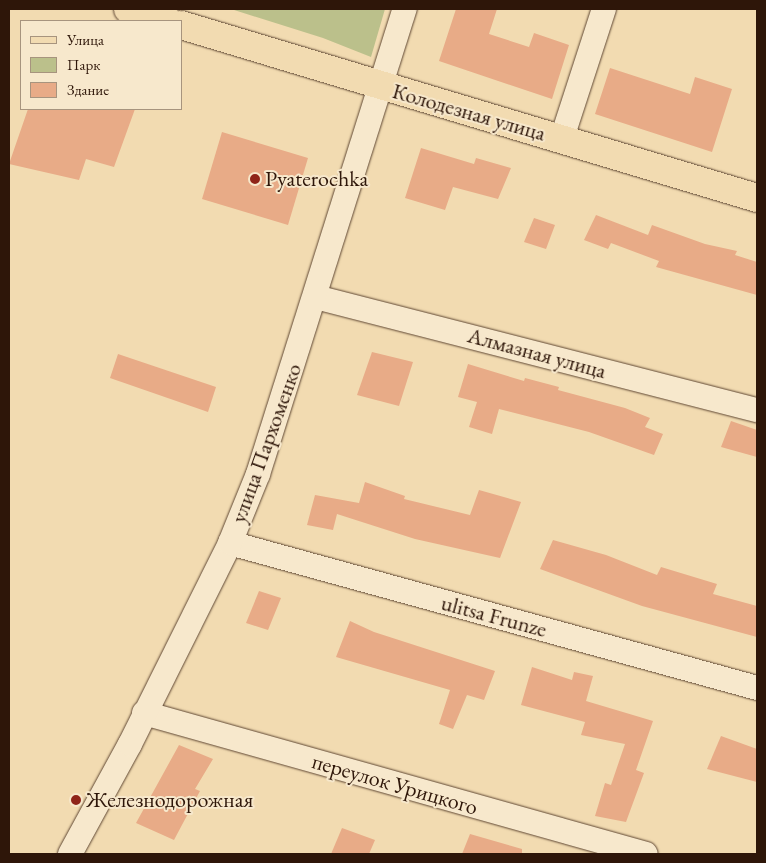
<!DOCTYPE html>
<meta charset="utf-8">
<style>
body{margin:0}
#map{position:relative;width:766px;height:863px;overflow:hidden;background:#f2dbb1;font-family:"EB Garamond",serif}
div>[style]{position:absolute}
.green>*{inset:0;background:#bbc08b}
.building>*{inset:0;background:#e8ab87}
.roads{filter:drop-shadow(0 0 1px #5f4733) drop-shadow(0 0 1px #5f4733)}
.minor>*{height:24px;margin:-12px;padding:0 12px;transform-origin:12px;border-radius:12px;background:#f7e8cc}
.major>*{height:28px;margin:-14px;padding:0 14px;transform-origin:14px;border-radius:14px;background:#f2dbb1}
.dots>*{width:14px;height:14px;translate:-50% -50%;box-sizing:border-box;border:2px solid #f7e8cc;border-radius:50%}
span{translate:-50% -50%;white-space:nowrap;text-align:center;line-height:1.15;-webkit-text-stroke:4px #f7e8cc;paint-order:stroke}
.street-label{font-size:22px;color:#2e1609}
.poi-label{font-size:22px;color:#2e1609}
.left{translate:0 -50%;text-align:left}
.frame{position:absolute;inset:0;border:10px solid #2e1609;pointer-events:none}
.legend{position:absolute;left:20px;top:20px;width:162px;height:90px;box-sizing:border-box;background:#f7e8cc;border:1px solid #a7947e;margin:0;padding:6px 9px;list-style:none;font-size:15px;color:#2e1609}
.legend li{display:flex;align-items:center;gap:10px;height:25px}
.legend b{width:25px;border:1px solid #a7947e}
</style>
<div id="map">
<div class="green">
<div style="clip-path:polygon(231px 9px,385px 9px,371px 57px,323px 38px)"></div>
</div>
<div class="building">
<div style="clip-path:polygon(456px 9px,497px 9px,489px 34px,529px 47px,534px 33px,569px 45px,552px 99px,439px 61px)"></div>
<div style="clip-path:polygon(610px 68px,690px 94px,695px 77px,732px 89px,712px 152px,595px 114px)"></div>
<div style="clip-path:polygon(28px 109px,135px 109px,114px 167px,86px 159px,79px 180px,9px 164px)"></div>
<div style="clip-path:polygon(222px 132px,308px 158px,288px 225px,202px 199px)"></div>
<div style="clip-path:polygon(421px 148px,474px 164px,476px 158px,511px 168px,498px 199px,453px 187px,445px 210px,405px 198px)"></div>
<div style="clip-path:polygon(596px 215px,648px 235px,652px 225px,705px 244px,737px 251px,735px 255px,757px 262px,757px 295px,656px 267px,659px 261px,611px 243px,608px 249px,584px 240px)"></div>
<div style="clip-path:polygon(534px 218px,555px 225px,546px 249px,524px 242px)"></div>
<div style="clip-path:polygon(372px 352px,413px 362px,399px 406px,357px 395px)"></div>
<div style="clip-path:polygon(118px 354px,216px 387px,208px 412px,110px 378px)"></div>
<div style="clip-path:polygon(468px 364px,524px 381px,525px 378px,559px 387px,558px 390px,625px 408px,650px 418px,645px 427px,663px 434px,654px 455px,589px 432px,499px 409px,492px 434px,469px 427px,477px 402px,458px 397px)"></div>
<div style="clip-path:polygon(731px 421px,757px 430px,757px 457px,721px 447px)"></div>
<div style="clip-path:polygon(365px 482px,405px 496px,404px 499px,470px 515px,479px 490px,521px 502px,500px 558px,415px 539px,337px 514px,333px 530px,307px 525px,315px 495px,359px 503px)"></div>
<div style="clip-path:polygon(553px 540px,606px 555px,657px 575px,661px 567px,717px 584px,713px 594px,757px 606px,757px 637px,642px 606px,540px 569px)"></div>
<div style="clip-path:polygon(259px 591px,281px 598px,268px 630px,246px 623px)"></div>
<div style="clip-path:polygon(350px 621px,374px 632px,495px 671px,484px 700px,467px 695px,453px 729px,439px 724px,450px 690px,336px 657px)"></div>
<div style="clip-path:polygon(532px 667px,572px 680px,574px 672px,593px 676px,586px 701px,653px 721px,636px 770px,644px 773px,626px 822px,595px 816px,605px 783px,611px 785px,625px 744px,581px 735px,585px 722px,521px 705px)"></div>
<div style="clip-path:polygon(721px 736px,757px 749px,757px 782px,707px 769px)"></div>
<div style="clip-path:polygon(179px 745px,213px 759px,195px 789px,200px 791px,174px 840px,136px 823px)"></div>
<div style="clip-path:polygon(342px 828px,375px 840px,369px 854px,331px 854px)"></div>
<div style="clip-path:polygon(470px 834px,522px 849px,522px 854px,462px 854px)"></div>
</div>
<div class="roads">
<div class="minor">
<div style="left:562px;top:138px;width:136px;rotate:-72deg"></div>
<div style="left:316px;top:297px;width:455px;rotate:14.4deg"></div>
<div style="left:230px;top:543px;width:547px;rotate:15.38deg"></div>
<div style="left:144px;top:713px;width:521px;rotate:15.69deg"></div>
<div style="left:70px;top:854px;width:125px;rotate:-61.4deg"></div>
<div style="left:130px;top:744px;width:225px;rotate:-63.5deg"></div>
<div style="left:230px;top:543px;width:74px;rotate:-67.9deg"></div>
<div style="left:258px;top:474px;width:488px;rotate:-72.5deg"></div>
</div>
<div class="major">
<div style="left:128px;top:9px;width:42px;rotate:16.7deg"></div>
<div style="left:181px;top:25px;width:601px;rotate:16.72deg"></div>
</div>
</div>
<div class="dots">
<div style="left:255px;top:179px;background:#8f2418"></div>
<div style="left:76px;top:800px;background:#8f2418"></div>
</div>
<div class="street-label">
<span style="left:469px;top:112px;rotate:16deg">Колодезная улица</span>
<span style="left:537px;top:353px;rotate:15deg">Алмазная улица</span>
<span style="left:266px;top:443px;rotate:-70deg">улица Пархоменко</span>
<span style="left:494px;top:616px;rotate:15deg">ulitsa Frunze</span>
<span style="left:395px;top:784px;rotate:16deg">переулок Урицкого</span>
</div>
<div class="poi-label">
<span class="left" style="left:265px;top:179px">Pyaterochka</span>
<span class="left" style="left:86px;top:800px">Железнодорожная</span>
</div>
<div class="frame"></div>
<ul class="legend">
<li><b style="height:6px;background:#f2dbb1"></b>Улица</li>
<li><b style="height:14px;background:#bbc08b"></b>Парк</li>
<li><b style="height:14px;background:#e8ab87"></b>Здание</li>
</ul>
</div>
